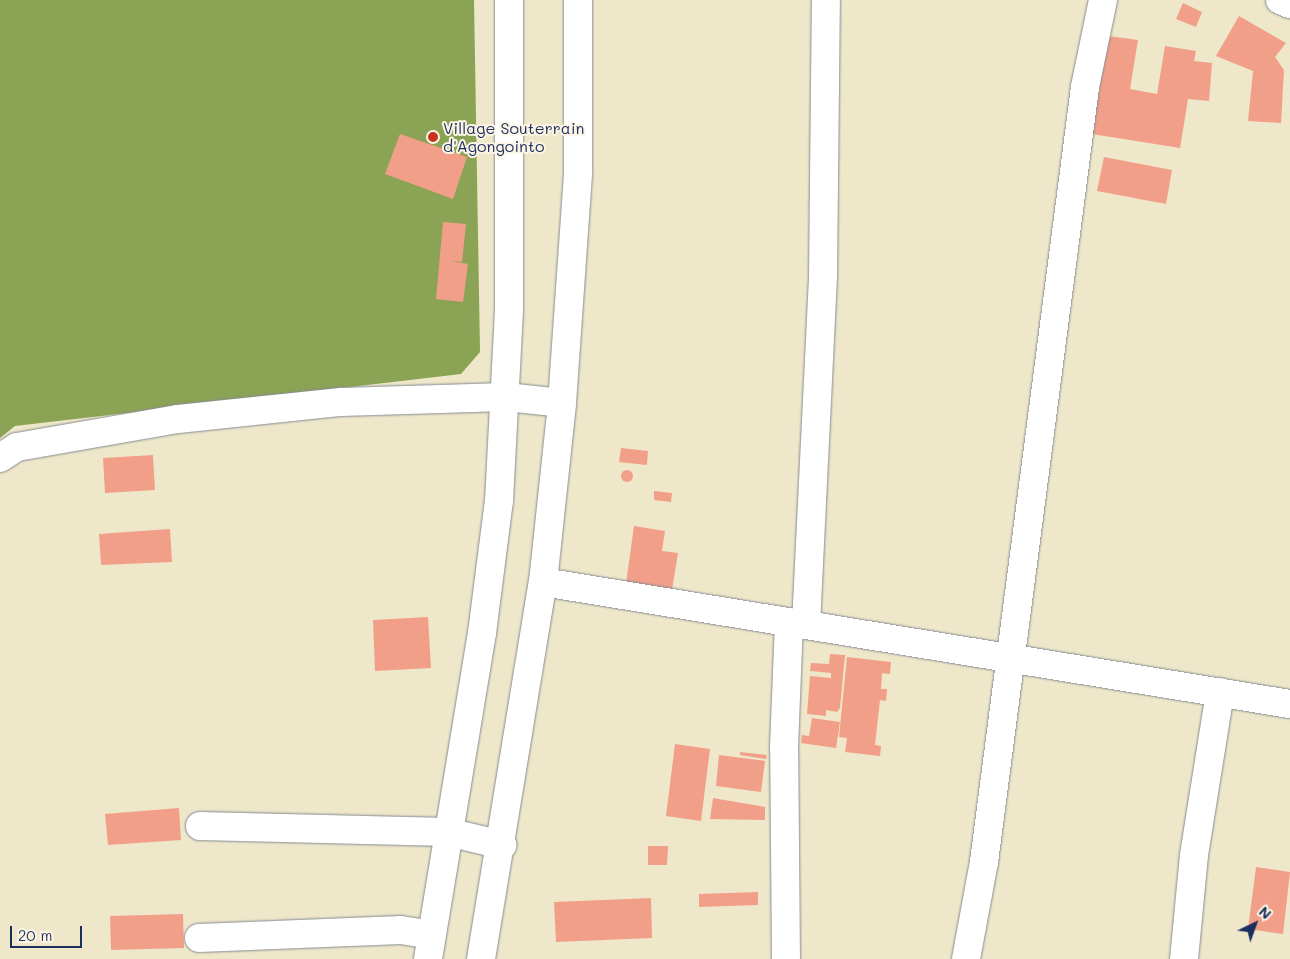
<!DOCTYPE html>
<style>
body{margin:0}
#map{position:relative;width:1290px;height:959px;overflow:hidden;background:#efe7c9;font-family:Mali,sans-serif}
div>[style]{position:absolute}
.forest>*{inset:0;background:#8ba354}
.building>*{inset:0;background:#f29f89}
.round{border-radius:50%}
.roads{filter:drop-shadow(0 0 1px #858b94) drop-shadow(0 0 1px #858b94)}
.minor>*{height:28px;margin:-14px;padding:0 14px;transform-origin:14px;border-radius:14px;background:#fff}
.major>*{height:28px;margin:-14px;padding:0 14px;transform-origin:14px;border-radius:14px;background:#fff}
.dots>*{width:14px;height:14px;translate:-50% -50%;box-sizing:border-box;border:2px solid #fcf5e5;border-radius:50%}
span{translate:-50% -50%;white-space:nowrap;text-align:center;line-height:1.15;-webkit-text-stroke:4px #fcf5e5;paint-order:stroke}
.poi-label{font-size:16px;color:#1b2f5e}
.left{translate:0 -50%;text-align:left}
.north{position:absolute;left:1230px;top:899px;width:50px;height:50px;-webkit-text-stroke:4px #fcf5e5;paint-order:stroke;rotate:42deg;font-size:14px;font-weight:700;line-height:20px;text-align:center;color:#1b2f5e}
.north::after{content:'';display:block;margin:auto;width:18px;height:22px;background:#1b2f5e;clip-path:polygon(50% 0,100% 100%,50% 72%,0 100%)}
.scale{position:absolute;left:10px;top:926px;width:72px;height:22px;box-sizing:border-box;border:2px solid #1b2f5e;border-top:0;padding-left:6px;font-size:15px;line-height:18px;white-space:nowrap;color:#1b2f5e;-webkit-text-stroke:4px #fcf5e5;paint-order:stroke}
</style>
<div id="map">
<div class="forest">
<div style="clip-path:polygon(0 0,474px 0,480px 352px,461px 374px,15px 426px,0 438px)"></div>
</div>
<div class="building">
<div style="clip-path:polygon(1183px 3px,1202px 12px,1196px 27px,1176px 19px)"></div>
<div style="clip-path:polygon(1239px 16px,1286px 43px,1275px 57px,1284px 70px,1281px 123px,1248px 121px,1253px 71px,1216px 56px)"></div>
<div style="clip-path:polygon(1108px 36px,1138px 40px,1130px 89px,1157px 94px,1165px 46px,1196px 51px,1194px 61px,1212px 63px,1209px 101px,1188px 99px,1180px 148px,1092px 134px)"></div>
<div style="clip-path:polygon(400px 134px,467px 157px,453px 199px,385px 174px)"></div>
<div style="clip-path:polygon(1104px 157px,1172px 170px,1166px 204px,1097px 191px)"></div>
<div style="clip-path:polygon(443px 222px,466px 224px,462px 262px,450px 261px,468px 264px,463px 302px,436px 299px)"></div>
<div style="clip-path:polygon(621px 448px,648px 451px,647px 465px,619px 462px)"></div>
<div style="clip-path:polygon(153px 455px,155px 490px,105px 493px,103px 458px)"></div>
<div class="round" style="left:621px;top:470px;width:12px;height:12px"></div>
<div style="clip-path:polygon(654px 491px,672px 493px,671px 502px,654px 500px)"></div>
<div style="clip-path:polygon(634px 526px,665px 531px,662px 551px,678px 553px,672px 590px,626px 583px)"></div>
<div style="clip-path:polygon(170px 529px,172px 562px,101px 565px,99px 534px)"></div>
<div style="clip-path:polygon(428px 617px,431px 668px,375px 671px,373px 620px)"></div>
<div style="clip-path:polygon(830px 654px,845px 655px,840px 708px,837px 712px,826px 710px,826px 716px,807px 714px,810px 676px,831px 678px,831px 673px,810px 671px,811px 663px,829px 664px)"></div>
<div style="clip-path:polygon(847px 657px,891px 662px,890px 674px,882px 673px,881px 689px,887px 689px,886px 701px,880px 700px,875px 745px,881px 746px,880px 756px,845px 752px,847px 738px,839px 737px)"></div>
<div style="clip-path:polygon(812px 718px,840px 722px,836px 748px,801px 743px,802px 735px,809px 736px)"></div>
<div style="clip-path:polygon(675px 744px,710px 749px,701px 821px,666px 816px)"></div>
<div style="clip-path:polygon(740px 752px,767px 755px,766px 759px,740px 755px)"></div>
<div style="clip-path:polygon(719px 755px,765px 761px,761px 792px,716px 786px)"></div>
<div style="clip-path:polygon(713px 798px,765px 807px,765px 820px,710px 819px)"></div>
<div style="clip-path:polygon(179px 808px,181px 840px,108px 845px,105px 814px)"></div>
<div style="clip-path:polygon(648px 846px,668px 846px,667px 865px,648px 865px)"></div>
<div style="clip-path:polygon(1256px 867px,1290px 872px,1283px 934px,1248px 929px)"></div>
<div style="clip-path:polygon(758px 892px,758px 905px,699px 907px,699px 894px)"></div>
<div style="clip-path:polygon(651px 898px,652px 938px,556px 942px,554px 902px)"></div>
<div style="clip-path:polygon(183px 914px,184px 948px,111px 950px,110px 916px)"></div>
</div>
<div class="roads">
<div class="minor">
<div style="left:1280px;top:0;width:11px;rotate:22deg"></div>
<div style="left:0;top:458px;width:20px;rotate:-33deg"></div>
<div style="left:17px;top:447px;width:163px;rotate:-9.9deg"></div>
<div style="left:178px;top:419px;width:164px;rotate:-6deg"></div>
<div style="left:341px;top:402px;width:165px;rotate:-1.7deg"></div>
<div style="left:506px;top:397px;width:56px;rotate:6.1deg"></div>
<div style="left:543px;top:582px;width:757px;rotate:9.28deg"></div>
<div style="left:806px;top:625px;width:349px;rotate:-87.2deg"></div>
<div style="left:823px;top:276px;width:276px;rotate:-89.4deg"></div>
<div style="left:200px;top:826px;width:248px;rotate:1.4deg"></div>
<div style="left:448px;top:832px;width:56px;rotate:13.5deg"></div>
<div style="left:199px;top:938px;width:202px;rotate:-2.3deg"></div>
<div style="left:401px;top:930px;width:31px;rotate:9deg"></div>
<div style="left:428px;top:959px;width:330px;rotate:-80.6deg"></div>
<div style="left:482px;top:633px;width:133px;rotate:-82.7deg"></div>
<div style="left:499px;top:501px;width:192px;rotate:-87deg"></div>
<div style="left:509px;top:309px;width:309px;rotate:-90deg"></div>
<div style="left:786px;top:959px;width:212px;rotate:-90.5deg"></div>
<div style="left:784px;top:747px;width:125px;rotate:-87.7deg"></div>
<div style="left:966px;top:959px;width:99px;rotate:-79.5deg"></div>
<div style="left:984px;top:862px;width:782px;rotate:-82.57deg"></div>
<div style="left:1085px;top:87px;width:89px;rotate:-78.3deg"></div>
<div style="left:1184px;top:959px;width:104px;rotate:-84.5deg"></div>
<div style="left:1194px;top:855px;width:165px;rotate:-80.9deg"></div>
</div>
<div class="major">
<div style="left:481px;top:959px;width:382px;rotate:-80.7deg"></div>
<div style="left:543px;top:582px;width:180px;rotate:-83.9deg"></div>
<div style="left:562px;top:403px;width:232px;rotate:-86deg"></div>
<div style="left:578px;top:172px;width:172px;rotate:-90deg"></div>
</div>
</div>
<div class="dots">
<div style="left:433px;top:137px;background:#c8321e"></div>
</div>
<div class="poi-label">
<span class="left" style="left:443px;top:137px">Village Souterrain<br>d'Agongointo</span>
</div>
<div class="north">N</div>
<div class="scale">20 m</div>
</div>
